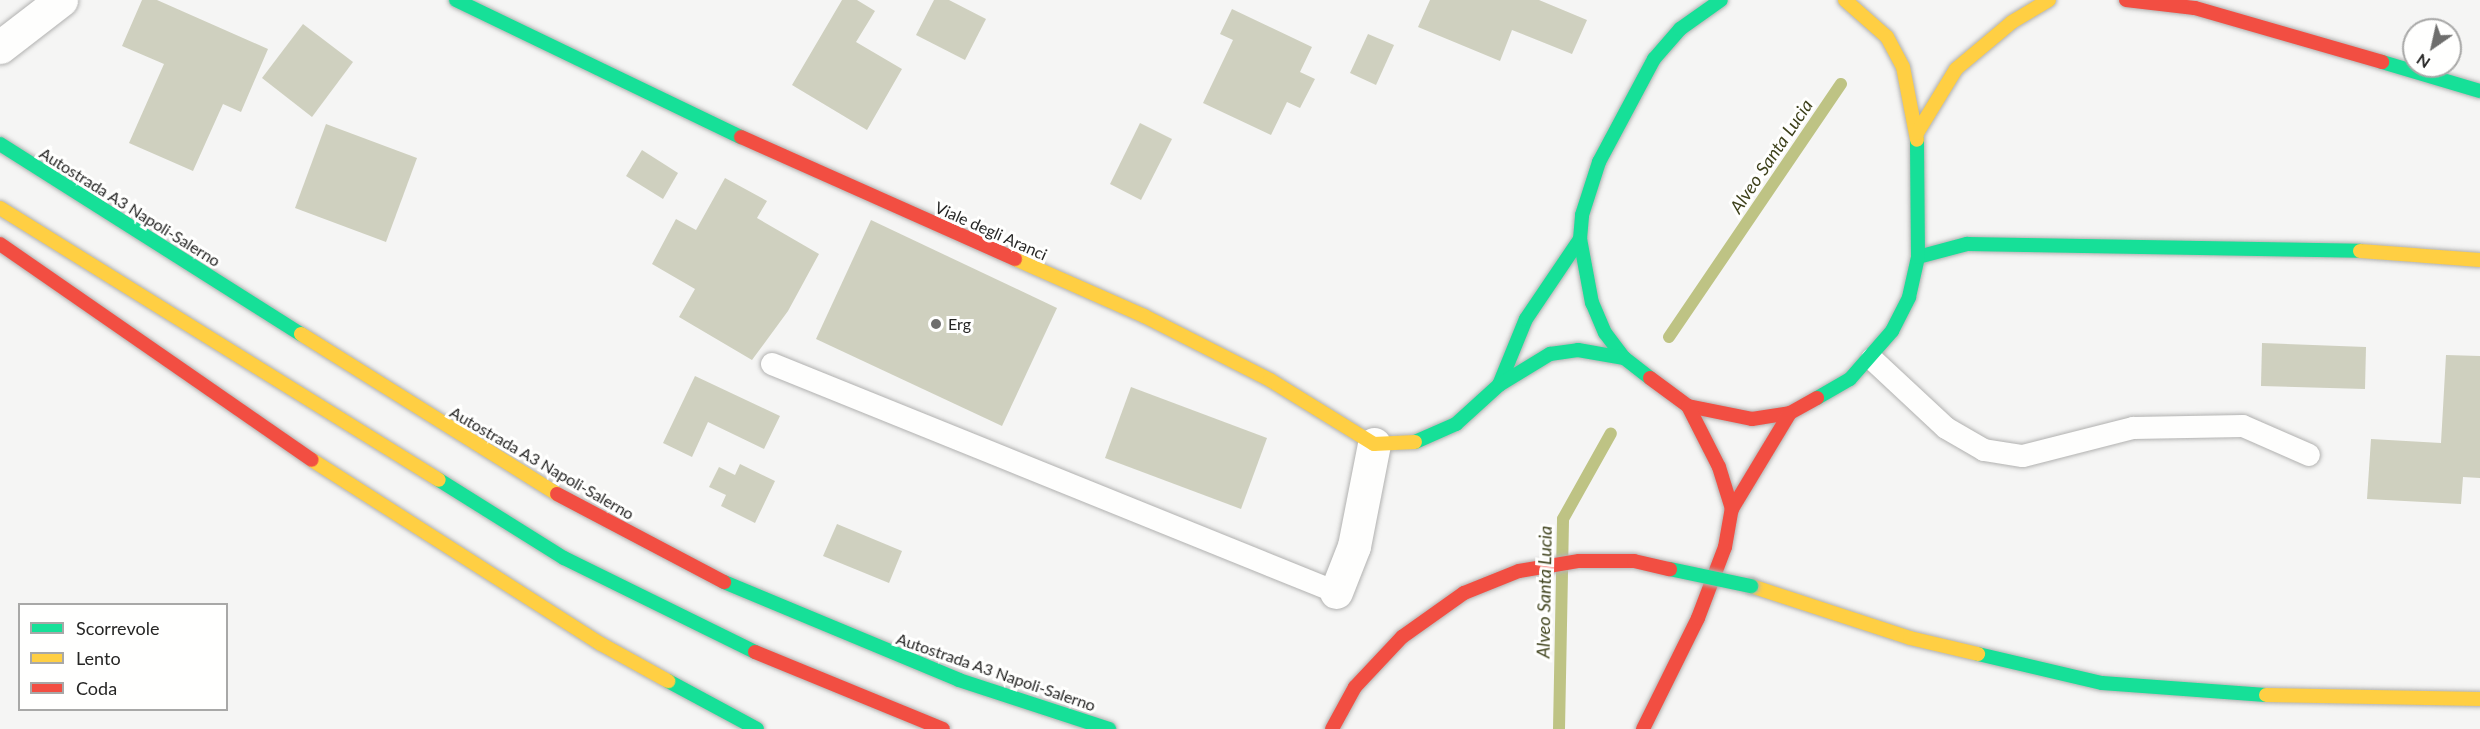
<!DOCTYPE html>
<style>
body{margin:0}
#map{position:relative;width:2480px;height:729px;overflow:hidden;background:#f5f5f4;font-family:Lato,sans-serif}
div>[style]{position:absolute}
.stream>*{height:12px;margin:-6px;padding:0 6px;transform-origin:6px;border-radius:6px;background:#bec384}
.building>*{inset:0;background:#cfd0bf}
.roads{filter:drop-shadow(0 0 2px #b1b1b0) drop-shadow(0 0 2px #b1b1b0)}
.lane>*{height:22px;margin:-11px;padding:0 11px;transform-origin:11px;border-radius:11px;background:#fefefd}
.street>*{height:33px;margin:-16.5px;padding:0 16.5px;transform-origin:16.5px;border-radius:16.5px;background:#fefefd}
.fast>*{height:14px;margin:-7px;padding:0 7px;transform-origin:7px;border-radius:7px;background:#16e098}
.slow>*{height:14px;margin:-7px;padding:0 7px;transform-origin:7px;border-radius:7px;background:#ffcf43}
.jam>*{height:14px;margin:-7px;padding:0 7px;transform-origin:7px;border-radius:7px;background:#f24e42}
.bridges{filter:drop-shadow(0 0 2px #b1b1b0) drop-shadow(0 0 2px #b1b1b0)}
.fast-bridge>*{height:14px;margin:-7px;padding:0 7px;transform-origin:7px;border-radius:7px;background:#16e098}
.jam-bridge>*{height:14px;margin:-7px;padding:0 7px;transform-origin:7px;border-radius:7px;background:#f24e42}
.dots>*{width:16px;height:16px;translate:-50% -50%;box-sizing:border-box;border:3px solid #fffffe;border-radius:50%}
span{translate:-50% -50%;white-space:nowrap;text-align:center;line-height:1.15;-webkit-text-stroke:6px #fffffe;paint-order:stroke}
.street-label{font-size:16px;color:#262625}
.poi-label{font-size:16px;color:#262625}
.left{translate:0 -50%;text-align:left}
.water-label{font-size:18px;color:#3d401a;font-style:italic}
.legend{position:absolute;left:18px;top:603px;width:210px;height:108px;box-sizing:border-box;background:#fffffe;border:2px solid #a8a8a7;margin:0;padding:8px 10px;list-style:none;font-size:18px;color:#262625}
.legend li{display:flex;align-items:center;gap:12px;height:30px}
.legend b{width:30px;border:2px solid #a8a8a7}
.north{position:absolute;left:2402px;top:18px;width:60px;height:60px;box-sizing:border-box;background:#fffffe;border:2px solid #a8a8a7;border-radius:50%;rotate:214deg;font-size:16px;font-weight:700;line-height:24px;text-align:center;color:#262625}
.north::after{content:'';display:block;margin:auto;width:21px;height:27px;background:#6e6e6d;clip-path:polygon(50% 0,100% 100%,50% 72%,0 100%)}
</style>
<div id="map">
<div class="stream">
<div style="left:1669px;top:337px;width:306px;rotate:-55.8deg"></div>
<div style="left:1559px;top:729px;width:210px;rotate:-88.9deg"></div>
<div style="left:1563px;top:519px;width:98px;rotate:-60.8deg"></div>
</div>
<div class="building">
<div style="clip-path:polygon(142px 0,157px 0,268px 49px,241px 112px,223px 104px,193px 171px,129px 143px,164px 64px,122px 46px)"></div>
<div style="clip-path:polygon(842px 0,857px 0,875px 11px,856px 42px,902px 69px,867px 130px,792px 85px)"></div>
<div style="clip-path:polygon(934px 0,949px 0,986px 19px,965px 60px,916px 35px)"></div>
<div style="clip-path:polygon(1430px 0,1539px 0,1587px 20px,1572px 54px,1512px 30px,1500px 61px,1418px 27px)"></div>
<div style="clip-path:polygon(1232px 9px,1312px 47px,1300px 72px,1315px 79px,1300px 108px,1287px 102px,1271px 135px,1203px 103px,1233px 40px,1220px 34px)"></div>
<div style="clip-path:polygon(303px 24px,353px 62px,312px 117px,262px 78px)"></div>
<div style="clip-path:polygon(1368px 34px,1394px 45px,1376px 85px,1350px 73px)"></div>
<div style="clip-path:polygon(1140px 123px,1172px 139px,1141px 200px,1110px 184px)"></div>
<div style="clip-path:polygon(326px 124px,417px 158px,386px 242px,295px 208px)"></div>
<div style="clip-path:polygon(642px 150px,678px 173px,663px 199px,626px 176px)"></div>
<div style="clip-path:polygon(725px 178px,767px 201px,757px 218px,819px 254px,788px 311px,752px 360px,679px 317px,695px 289px,652px 264px,676px 219px,696px 230px)"></div>
<div style="clip-path:polygon(871px 220px,1057px 308px,1002px 426px,816px 339px)"></div>
<div style="clip-path:polygon(2262px 343px,2366px 347px,2365px 389px,2261px 386px)"></div>
<div style="clip-path:polygon(2446px 355px,2480px 356px,2480px 478px,2463px 477px,2461px 504px,2367px 499px,2371px 439px,2441px 443px)"></div>
<div style="clip-path:polygon(695px 376px,780px 416px,764px 449px,708px 422px,692px 457px,663px 443px)"></div>
<div style="clip-path:polygon(1131px 387px,1267px 438px,1241px 509px,1105px 458px)"></div>
<div style="clip-path:polygon(740px 464px,775px 481px,755px 523px,721px 506px,726px 495px,709px 487px,719px 467px,735px 475px)"></div>
<div style="clip-path:polygon(837px 524px,902px 551px,889px 583px,823px 556px)"></div>
</div>
<div class="roads">
<div class="lane">
<div style="left:1872px;top:359px;width:101px;rotate:43deg"></div>
<div style="left:1946px;top:428px;width:44px;rotate:30.1deg"></div>
<div style="left:1984px;top:450px;width:39px;rotate:9deg"></div>
<div style="left:2023px;top:456px;width:114px;rotate:-14.3deg"></div>
<div style="left:2133px;top:428px;width:110px;rotate:-1deg"></div>
<div style="left:2243px;top:426px;width:72px;rotate:23.7deg"></div>
<div style="left:772px;top:364px;width:608px;rotate:22.01deg"></div>
</div>
<div class="street">
<div style="left:0;top:47px;width:77px;rotate:-37.6deg"></div>
<div style="left:1336px;top:592px;width:49px;rotate:-68.6deg"></div>
<div style="left:1354px;top:546px;width:104px;rotate:-78.9deg"></div>
</div>
<div class="fast">
<div style="left:456px;top:0;width:316px;rotate:25.7deg"></div>
<div style="left:2382px;top:62px;width:102px;rotate:16.5deg"></div>
<div style="left:0;top:144px;width:356px;rotate:32.3deg"></div>
<div style="left:1918px;top:257px;width:51px;rotate:-14.9deg"></div>
<div style="left:1967px;top:244px;width:393px;rotate:1deg"></div>
<div style="left:1650px;top:378px;width:33px;rotate:-142deg"></div>
<div style="left:1624px;top:358px;width:31px;rotate:-127deg"></div>
<div style="left:1605px;top:333px;width:33px;rotate:-113deg"></div>
<div style="left:1592px;top:303px;width:65px;rotate:-100.6deg"></div>
<div style="left:1580px;top:239px;width:24px;rotate:-85deg"></div>
<div style="left:1582px;top:215px;width:56px;rotate:-72.2deg"></div>
<div style="left:1599px;top:162px;width:117px;rotate:-61.9deg"></div>
<div style="left:1654px;top:59px;width:40px;rotate:-49deg"></div>
<div style="left:1680px;top:29px;width:50px;rotate:-35.3deg"></div>
<div style="left:1499px;top:385px;width:71px;rotate:-67.8deg"></div>
<div style="left:1526px;top:319px;width:97px;rotate:-56deg"></div>
<div style="left:1817px;top:398px;width:38px;rotate:-30deg"></div>
<div style="left:1850px;top:379px;width:64px;rotate:-48.8deg"></div>
<div style="left:1892px;top:331px;width:38px;rotate:-63deg"></div>
<div style="left:1909px;top:297px;width:41px;rotate:-77.3deg"></div>
<div style="left:1918px;top:257px;width:117px;rotate:-90.5deg"></div>
<div style="left:1415px;top:442px;width:45px;rotate:-23.7deg"></div>
<div style="left:1456px;top:424px;width:58px;rotate:-42.2deg"></div>
<div style="left:1499px;top:385px;width:60px;rotate:-31.3deg"></div>
<div style="left:1550px;top:354px;width:28px;rotate:-8deg"></div>
<div style="left:1578px;top:350px;width:47px;rotate:9.9deg"></div>
<div style="left:439px;top:480px;width:147px;rotate:32deg"></div>
<div style="left:564px;top:558px;width:213px;rotate:26.2deg"></div>
<div style="left:724px;top:582px;width:255px;rotate:22.6deg"></div>
<div style="left:959px;top:680px;width:158px;rotate:18.1deg"></div>
<div style="left:1978px;top:654px;width:127px;rotate:13.2deg"></div>
<div style="left:2102px;top:683px;width:164px;rotate:4.2deg"></div>
<div style="left:668px;top:681px;width:101px;rotate:28.3deg"></div>
</div>
<div class="slow">
<div style="left:1845px;top:0;width:56px;rotate:41.4deg"></div>
<div style="left:1887px;top:37px;width:34px;rotate:62deg"></div>
<div style="left:1903px;top:67px;width:74px;rotate:79.1deg"></div>
<div style="left:1917px;top:133px;width:75px;rotate:-58.6deg"></div>
<div style="left:1956px;top:69px;width:73px;rotate:-40deg"></div>
<div style="left:2012px;top:22px;width:43px;rotate:-30.7deg"></div>
<div style="left:0;top:208px;width:516px;rotate:31.78deg"></div>
<div style="left:2360px;top:251px;width:120px;rotate:4.3deg"></div>
<div style="left:1015px;top:259px;width:141px;rotate:23.8deg"></div>
<div style="left:1144px;top:316px;width:141px;rotate:26.9deg"></div>
<div style="left:1270px;top:380px;width:122px;rotate:31.6deg"></div>
<div style="left:1374px;top:444px;width:41px;rotate:-2.8deg"></div>
<div style="left:301px;top:334px;width:302px;rotate:32deg"></div>
<div style="left:312px;top:460px;width:343px;rotate:32.5deg"></div>
<div style="left:601px;top:644px;width:77px;rotate:28.9deg"></div>
<div style="left:1751px;top:586px;width:167px;rotate:18.1deg"></div>
<div style="left:1910px;top:638px;width:70px;rotate:13.2deg"></div>
<div style="left:2266px;top:695px;width:214px;rotate:1.1deg"></div>
</div>
<div class="jam">
<div style="left:2126px;top:0;width:69px;rotate:6.6deg"></div>
<div style="left:2195px;top:8px;width:195px;rotate:16.1deg"></div>
<div style="left:741px;top:137px;width:300px;rotate:24deg"></div>
<div style="left:0;top:244px;width:379px;rotate:34.7deg"></div>
<div style="left:1650px;top:378px;width:47px;rotate:36.4deg"></div>
<div style="left:1688px;top:406px;width:65px;rotate:11.5deg"></div>
<div style="left:1752px;top:419px;width:38px;rotate:-9deg"></div>
<div style="left:1790px;top:413px;width:31px;rotate:-29deg"></div>
<div style="left:1688px;top:406px;width:68px;rotate:63.1deg"></div>
<div style="left:1719px;top:467px;width:44px;rotate:72.8deg"></div>
<div style="left:557px;top:494px;width:189px;rotate:27.8deg"></div>
<div style="left:755px;top:652px;width:203px;rotate:22.3deg"></div>
<div style="left:1643px;top:729px;width:124px;rotate:-63.6deg"></div>
<div style="left:1698px;top:618px;width:76px;rotate:-69.2deg"></div>
<div style="left:1725px;top:547px;width:39px;rotate:-80deg"></div>
<div style="left:1732px;top:509px;width:112px;rotate:-58.9deg"></div>
</div>
</div>
<div class="bridges">
<div class="fast-bridge">
<div style="left:1670px;top:569px;width:83px;rotate:11.9deg"></div>
</div>
<div class="jam-bridge">
<div style="left:1332px;top:729px;width:48px;rotate:-61.3deg"></div>
<div style="left:1355px;top:687px;width:69px;rotate:-46.8deg"></div>
<div style="left:1402px;top:637px;width:76px;rotate:-35.4deg"></div>
<div style="left:1464px;top:593px;width:59px;rotate:-21.8deg"></div>
<div style="left:1519px;top:571px;width:61px;rotate:-9.5deg"></div>
<div style="left:1579px;top:561px;width:55px"></div>
<div style="left:1634px;top:561px;width:37px;rotate:13deg"></div>
</div>
</div>
<div class="dots">
<div style="left:936px;top:324px;background:#6e6e6d"></div>
</div>
<div class="street-label">
<span style="left:130px;top:207px;rotate:32deg">Autostrada A3 Napoli-Salerno</span>
<span style="left:991px;top:231px;rotate:24deg">Viale degli Aranci</span>
<span style="left:542px;top:463px;rotate:30deg">Autostrada A3 Napoli-Salerno</span>
<span style="left:996px;top:672px;rotate:19deg">Autostrada A3 Napoli-Salerno</span>
</div>
<div class="poi-label">
<span class="left" style="left:948px;top:324px">Erg</span>
</div>
<div class="water-label">
<span style="left:1771px;top:156px;rotate:-56deg">Alveo Santa Lucia</span>
<span style="left:1544px;top:592px;rotate:-89deg">Alveo Santa Lucia</span>
</div>
<ul class="legend">
<li><b style="height:8px;background:#16e098"></b>Scorrevole</li>
<li><b style="height:8px;background:#ffcf43"></b>Lento</li>
<li><b style="height:8px;background:#f24e42"></b>Coda</li>
</ul>
<div class="north">N</div>
</div>
